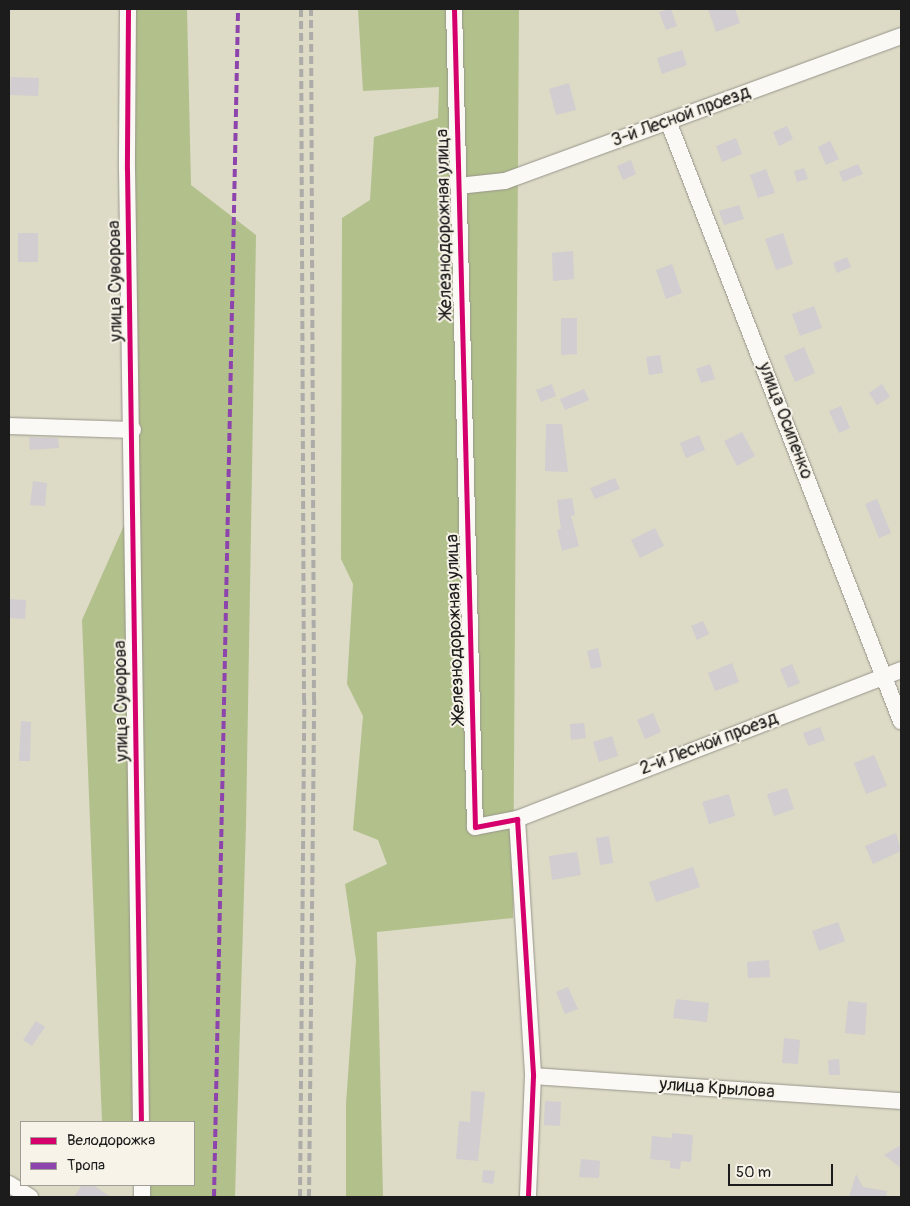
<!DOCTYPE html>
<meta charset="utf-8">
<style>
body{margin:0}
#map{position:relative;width:910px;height:1206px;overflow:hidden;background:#dddac6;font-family:Pangolin,sans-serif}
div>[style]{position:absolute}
.forest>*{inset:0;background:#b2c08c}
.building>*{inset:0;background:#d1cdd0}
.roads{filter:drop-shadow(0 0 1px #97958a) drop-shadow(0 0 1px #97958a)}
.street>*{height:16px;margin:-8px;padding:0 8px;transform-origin:8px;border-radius:8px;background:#faf9f6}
.rail>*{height:4px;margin-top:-2px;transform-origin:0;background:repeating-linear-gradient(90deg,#adaca9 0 8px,transparent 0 12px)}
.quiet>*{height:4px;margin-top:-2px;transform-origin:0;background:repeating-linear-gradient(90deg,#8e44ad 0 8px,transparent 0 12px)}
.cycleway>*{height:5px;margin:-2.5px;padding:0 2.5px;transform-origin:2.5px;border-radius:2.5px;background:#d6006c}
span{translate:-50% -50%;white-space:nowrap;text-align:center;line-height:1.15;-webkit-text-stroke:4px #f7f3e8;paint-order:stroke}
.street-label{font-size:18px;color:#1c1c1c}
.frame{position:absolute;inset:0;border:10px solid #1c1c1c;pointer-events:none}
.legend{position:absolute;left:20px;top:1121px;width:175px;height:65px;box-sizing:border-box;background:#f7f3e8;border:1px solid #9f9d96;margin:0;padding:6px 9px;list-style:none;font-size:15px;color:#1c1c1c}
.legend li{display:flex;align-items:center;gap:10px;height:25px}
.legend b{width:25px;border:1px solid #9f9d96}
.scale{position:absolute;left:728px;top:1164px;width:105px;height:22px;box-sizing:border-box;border:2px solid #1c1c1c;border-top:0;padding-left:6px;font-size:15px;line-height:18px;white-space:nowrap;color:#1c1c1c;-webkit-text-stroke:4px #f7f3e8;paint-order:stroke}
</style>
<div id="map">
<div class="forest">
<div style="clip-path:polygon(133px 9px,187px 9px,191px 185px,256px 235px,246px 825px,235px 1197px,141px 1197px,133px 1185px,194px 1185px,194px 1122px,102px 1122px,82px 620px,130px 512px)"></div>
<div style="clip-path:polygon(358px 9px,519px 9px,513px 918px,377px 932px,383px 1197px,346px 1197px,346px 1104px,356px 960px,345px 884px,387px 864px,378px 840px,353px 830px,363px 716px,347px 684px,353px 584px,341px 559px,342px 218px,370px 200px,374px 137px,438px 118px,439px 87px,363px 91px)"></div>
</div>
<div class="building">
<div style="clip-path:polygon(671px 9px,677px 26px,666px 30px,659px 12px)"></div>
<div style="clip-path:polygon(708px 9px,735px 9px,740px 23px,716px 32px)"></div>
<div style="clip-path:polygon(682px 50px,687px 65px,662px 74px,657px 58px)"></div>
<div style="clip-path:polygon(11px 77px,39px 78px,38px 96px,10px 95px)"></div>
<div style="clip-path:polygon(569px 83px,576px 110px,556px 115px,549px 89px)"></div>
<div style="clip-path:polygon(787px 126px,793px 139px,779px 146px,773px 132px)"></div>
<div style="clip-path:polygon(736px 138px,742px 154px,722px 162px,716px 146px)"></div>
<div style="clip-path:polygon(830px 141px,839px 159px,826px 165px,818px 147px)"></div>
<div style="clip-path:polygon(631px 160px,636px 174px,623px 180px,617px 166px)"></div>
<div style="clip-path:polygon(858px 164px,863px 174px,843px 182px,839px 172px)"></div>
<div style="clip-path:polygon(804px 168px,808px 179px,797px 182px,794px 171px)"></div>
<div style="clip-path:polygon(766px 169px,775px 193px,758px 198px,750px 175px)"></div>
<div style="clip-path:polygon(739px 205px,744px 219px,724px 225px,719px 211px)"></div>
<div style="clip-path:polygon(18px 233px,38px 233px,38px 262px,18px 262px)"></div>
<div style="clip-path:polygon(783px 233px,793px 264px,776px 270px,765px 239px)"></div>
<div style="clip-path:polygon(573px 251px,574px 279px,553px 281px,552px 253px)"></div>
<div style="clip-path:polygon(847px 257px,851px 267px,837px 273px,833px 263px)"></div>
<div style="clip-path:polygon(672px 264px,682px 293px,666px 299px,656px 270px)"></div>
<div style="clip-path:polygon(814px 306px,822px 328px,800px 336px,792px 314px)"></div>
<div style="clip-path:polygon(561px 318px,577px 318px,577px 354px,561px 355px)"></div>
<div style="clip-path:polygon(804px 347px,815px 373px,795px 382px,784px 356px)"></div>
<div style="clip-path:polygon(660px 355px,663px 373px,649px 375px,646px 357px)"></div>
<div style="clip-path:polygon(710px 364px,715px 379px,701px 383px,696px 369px)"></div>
<div style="clip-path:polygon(552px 384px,556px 396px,541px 402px,536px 390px)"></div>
<div style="clip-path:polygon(882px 384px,890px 397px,877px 405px,869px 393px)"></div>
<div style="clip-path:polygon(584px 389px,589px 400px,565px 410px,560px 399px)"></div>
<div style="clip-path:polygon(841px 406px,850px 428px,839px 433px,829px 411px)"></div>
<div style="clip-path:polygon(546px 424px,562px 424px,568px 472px,545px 471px)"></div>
<div style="clip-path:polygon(742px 432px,755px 456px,737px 466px,724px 441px)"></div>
<div style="clip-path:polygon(699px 435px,705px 450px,686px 458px,680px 443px)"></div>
<div style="clip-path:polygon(29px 437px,58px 438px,59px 448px,30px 450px)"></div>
<div style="clip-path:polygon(615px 478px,620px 489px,595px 499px,590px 488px)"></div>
<div style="clip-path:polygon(33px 481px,47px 483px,45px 506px,30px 505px)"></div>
<div style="clip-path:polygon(572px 498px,575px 515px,571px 516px,579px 546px,562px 551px,557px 530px,561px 529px,557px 500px)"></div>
<div style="clip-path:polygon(877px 499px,891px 533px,879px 538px,865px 504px)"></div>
<div style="clip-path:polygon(655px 528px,664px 546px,640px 558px,631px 540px)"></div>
<div style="clip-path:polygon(9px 599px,26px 600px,25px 619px,9px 618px)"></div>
<div style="clip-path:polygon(703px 621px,709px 634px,697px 640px,691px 626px)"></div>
<div style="clip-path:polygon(598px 648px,602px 667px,591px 669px,587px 651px)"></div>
<div style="clip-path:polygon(732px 663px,739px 682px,715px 691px,708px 673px)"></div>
<div style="clip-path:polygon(792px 664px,800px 683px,788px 688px,780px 669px)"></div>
<div style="clip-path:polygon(653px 713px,661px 732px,645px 739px,637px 720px)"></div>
<div style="clip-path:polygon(21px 721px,31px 722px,30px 761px,19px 761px)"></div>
<div style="clip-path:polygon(584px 723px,586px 738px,571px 740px,570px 724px)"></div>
<div style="clip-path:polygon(820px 727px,825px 740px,808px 746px,803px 733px)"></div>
<div style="clip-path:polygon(612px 736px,618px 756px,599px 762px,593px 742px)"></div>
<div style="clip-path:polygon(874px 755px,887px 786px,866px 794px,854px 763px)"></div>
<div style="clip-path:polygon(787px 788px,794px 809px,774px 816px,767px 794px)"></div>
<div style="clip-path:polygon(729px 794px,735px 816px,709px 824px,702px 802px)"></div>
<div style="clip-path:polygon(896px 833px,901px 851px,873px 864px,865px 846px)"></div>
<div style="clip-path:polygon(609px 836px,613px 863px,600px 865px,596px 838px)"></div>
<div style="clip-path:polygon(577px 852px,581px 875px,552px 880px,549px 856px)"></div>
<div style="clip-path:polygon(693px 867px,700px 887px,656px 902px,649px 882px)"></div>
<div style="clip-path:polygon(838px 922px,845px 941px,819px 951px,812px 931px)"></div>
<div style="clip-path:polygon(769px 960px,770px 977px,748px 978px,747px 962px)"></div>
<div style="clip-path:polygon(568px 987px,578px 1009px,565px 1014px,556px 992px)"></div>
<div style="clip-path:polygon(676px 999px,709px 1003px,707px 1022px,673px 1018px)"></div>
<div style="clip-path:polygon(848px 1001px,867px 1003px,865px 1035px,845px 1033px)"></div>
<div style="clip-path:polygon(36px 1021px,45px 1027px,32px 1046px,23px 1040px)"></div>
<div style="clip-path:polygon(784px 1038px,800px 1040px,798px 1064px,782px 1063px)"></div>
<div style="clip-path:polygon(839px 1059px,840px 1075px,829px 1075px,828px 1060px)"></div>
<div style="clip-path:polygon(471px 1091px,485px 1092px,478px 1161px,456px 1159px,459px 1121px,470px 1122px)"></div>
<div style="clip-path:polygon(545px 1101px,561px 1102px,560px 1126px,544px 1125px)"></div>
<div style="clip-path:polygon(672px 1133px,693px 1135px,691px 1162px,681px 1161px,680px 1169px,670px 1168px,670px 1161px,650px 1159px,652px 1136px,672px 1138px)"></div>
<div style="clip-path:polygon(901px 1145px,901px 1168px,884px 1155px)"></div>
<div style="clip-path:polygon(581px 1159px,600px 1161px,599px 1178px,579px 1177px)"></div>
<div style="clip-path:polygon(483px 1170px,495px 1171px,493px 1184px,482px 1182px)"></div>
<div style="clip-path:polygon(856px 1174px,863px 1187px,887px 1191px,886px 1197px,849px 1197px)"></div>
<div style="clip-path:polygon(82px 1185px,93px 1185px,111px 1197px,74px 1197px)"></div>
</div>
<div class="roads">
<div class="street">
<div style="left:128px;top:9px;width:160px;rotate:90.4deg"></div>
<div style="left:127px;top:169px;width:953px;rotate:89.16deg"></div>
<div style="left:454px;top:9px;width:818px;rotate:88.53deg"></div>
<div style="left:475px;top:827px;width:43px;rotate:-10.8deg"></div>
<div style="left:517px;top:819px;width:257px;rotate:86.4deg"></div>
<div style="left:533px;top:1076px;width:121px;rotate:92.4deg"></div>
<div style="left:668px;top:121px;width:644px;rotate:68.78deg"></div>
<div style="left:458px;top:186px;width:47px;rotate:-6.1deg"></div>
<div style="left:505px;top:181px;width:422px;rotate:-20.1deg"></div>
<div style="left:9px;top:426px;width:124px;rotate:1.8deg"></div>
<div style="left:517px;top:819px;width:412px;rotate:-21.2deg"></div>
<div style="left:533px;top:1076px;width:369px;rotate:3.9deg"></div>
<div style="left:9px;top:1184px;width:25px;rotate:32deg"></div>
<div style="left:142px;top:1185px;width:12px;rotate:90deg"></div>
</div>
</div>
<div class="rail">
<div style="left:300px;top:1197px;width:496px;rotate:-89.5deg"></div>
<div style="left:304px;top:701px;width:692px;rotate:-90.25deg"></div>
<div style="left:309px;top:1197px;width:497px;rotate:-89.4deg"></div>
<div style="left:314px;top:700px;width:691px;rotate:-90.25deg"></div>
</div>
<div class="quiet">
<div style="left:214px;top:1197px;width:1188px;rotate:-88.84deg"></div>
</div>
<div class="cycleway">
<div style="left:128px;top:9px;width:160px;rotate:90.4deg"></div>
<div style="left:127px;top:169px;width:953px;rotate:89.16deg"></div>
<div style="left:454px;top:9px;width:818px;rotate:88.53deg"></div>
<div style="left:475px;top:827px;width:43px;rotate:-10.8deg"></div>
<div style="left:517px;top:819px;width:257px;rotate:86.4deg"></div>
<div style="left:533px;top:1076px;width:121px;rotate:92.4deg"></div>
</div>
<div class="street-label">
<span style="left:681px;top:117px;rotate:-20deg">3-й Лесной проезд</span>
<span style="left:445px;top:224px;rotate:-91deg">Железнодорожная улица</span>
<span style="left:116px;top:281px;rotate:-91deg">улица Суворова</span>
<span style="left:785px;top:421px;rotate:69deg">улица Осипенко</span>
<span style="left:456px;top:629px;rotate:-92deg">Железнодорожная улица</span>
<span style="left:122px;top:701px;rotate:-91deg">улица Суворова</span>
<span style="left:709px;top:744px;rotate:-21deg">2-й Лесной проезд</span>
<span style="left:717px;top:1089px;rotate:4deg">улица Крылова</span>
</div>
<div class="frame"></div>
<ul class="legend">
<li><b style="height:6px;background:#d6006c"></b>Велодорожка</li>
<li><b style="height:6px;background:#8e44ad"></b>Тропа</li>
</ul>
<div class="scale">50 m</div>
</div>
